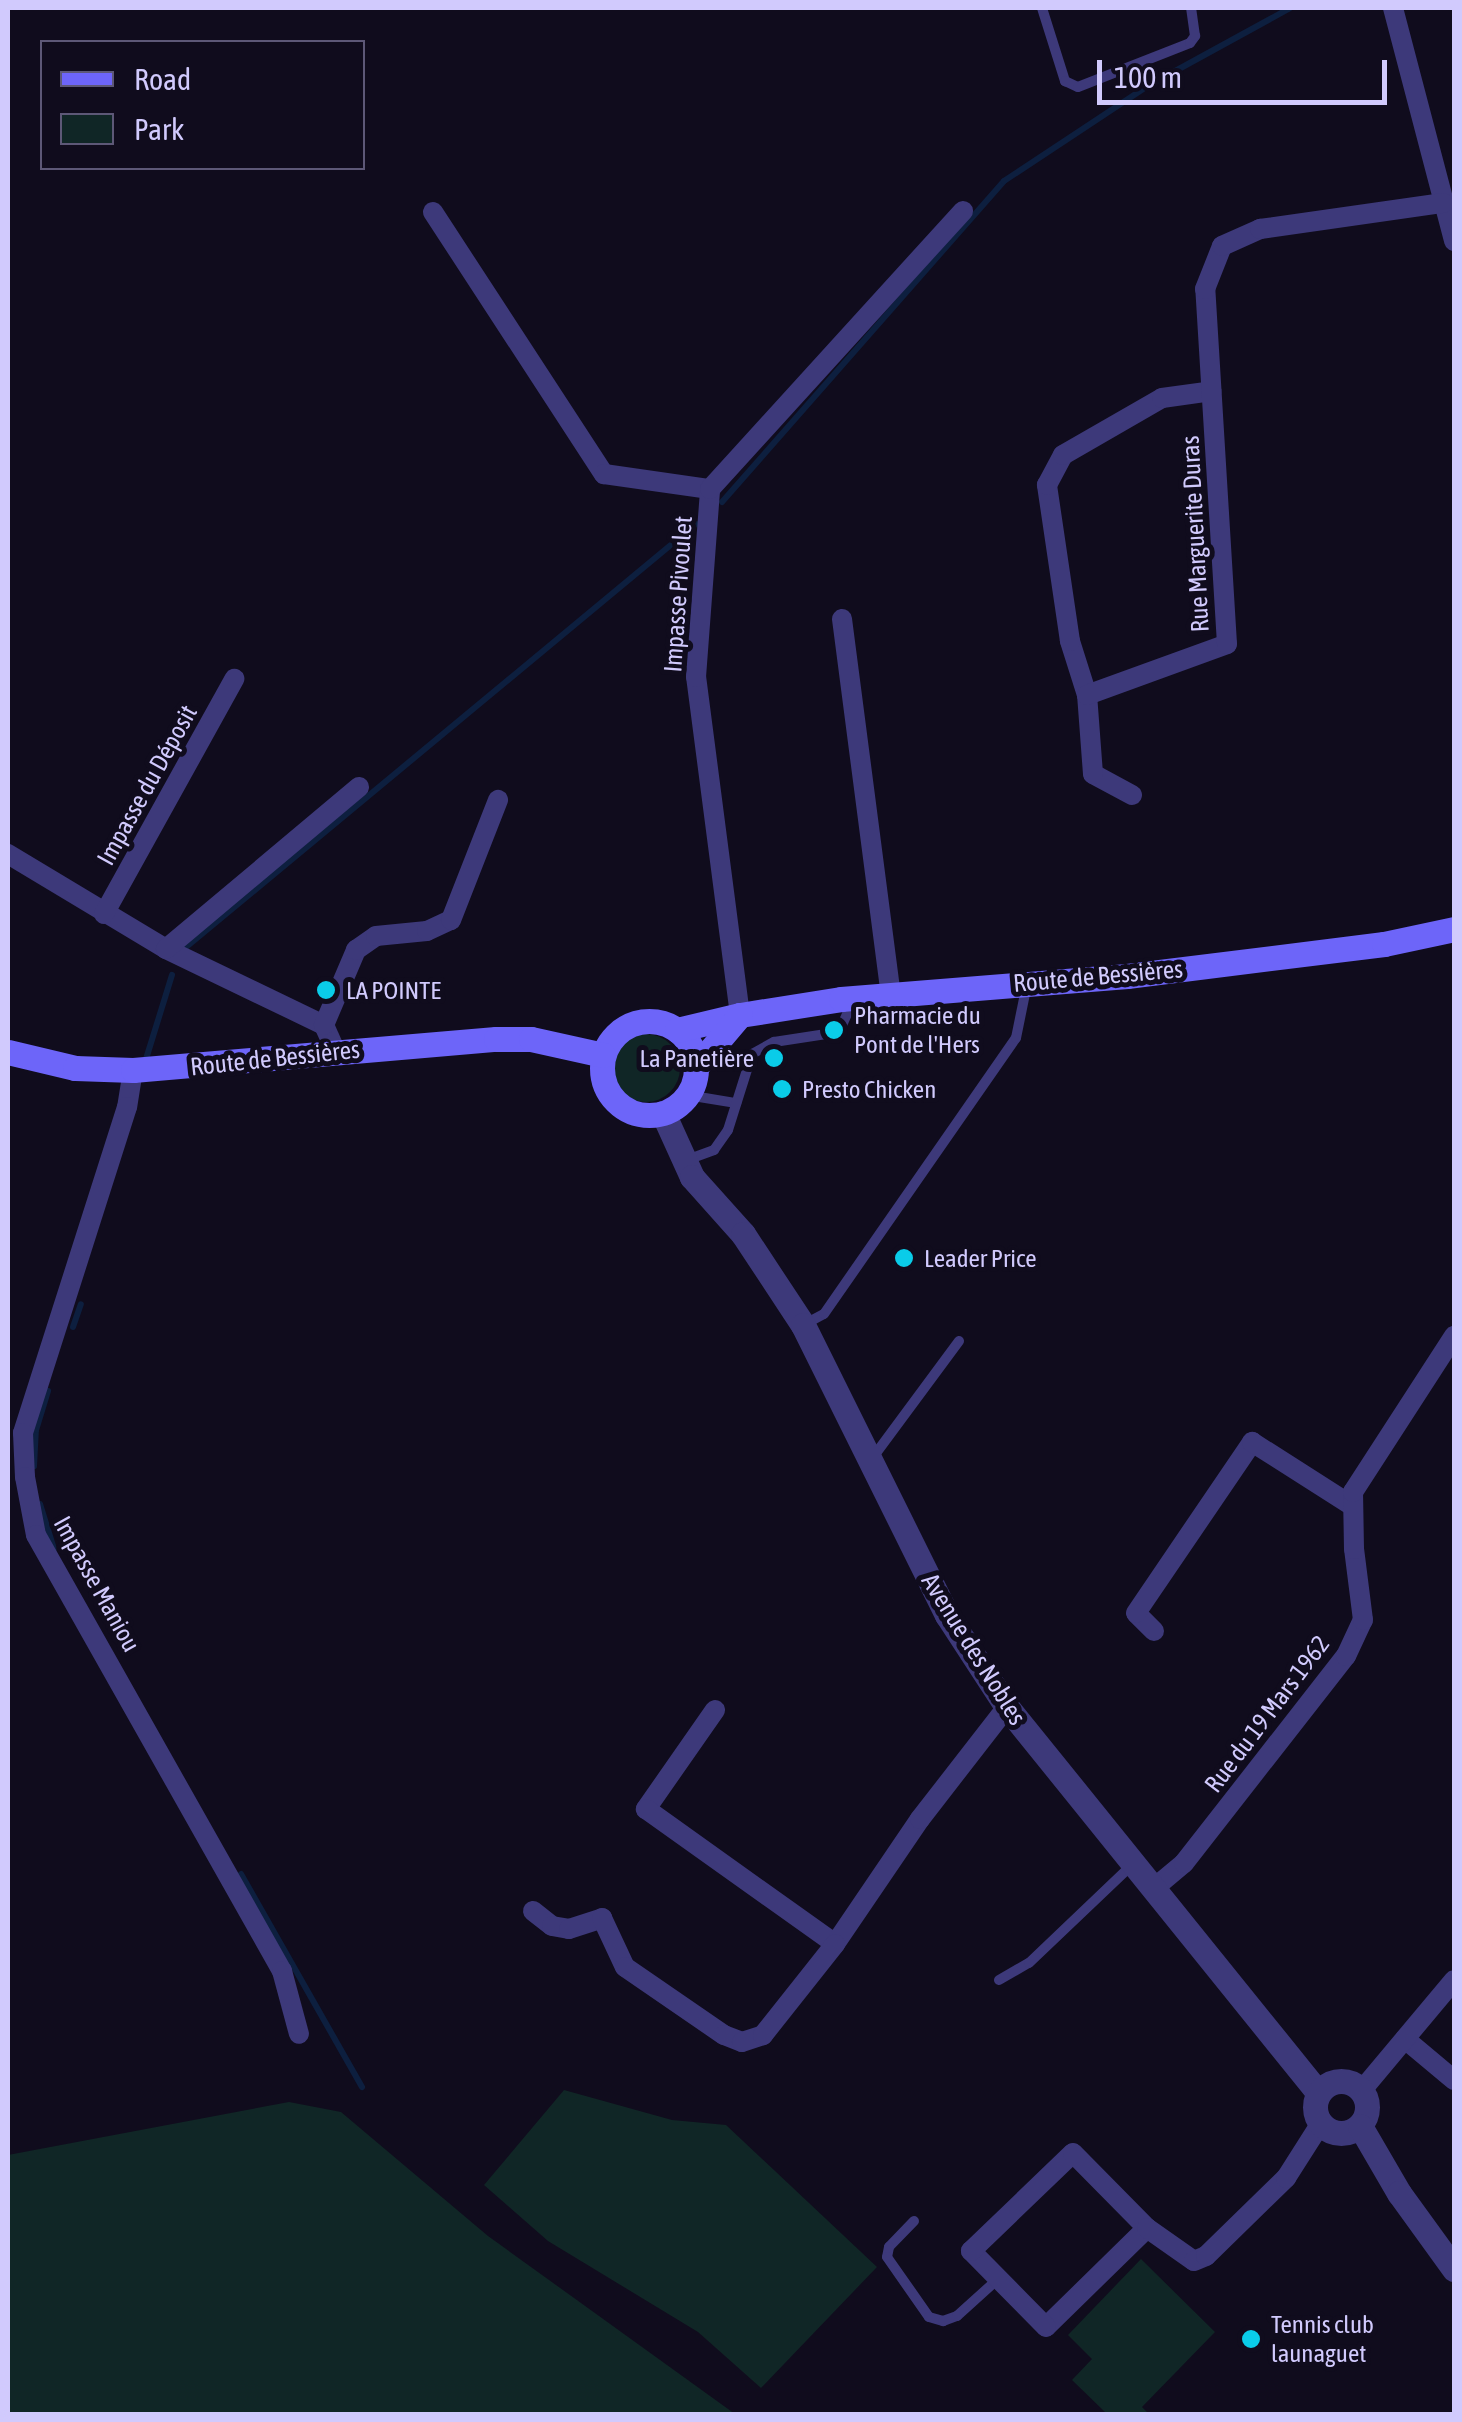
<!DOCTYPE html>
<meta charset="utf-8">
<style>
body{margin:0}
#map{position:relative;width:1462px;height:2422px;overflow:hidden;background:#100c1d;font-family:"Asap Condensed",sans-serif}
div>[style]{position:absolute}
.green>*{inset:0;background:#102626}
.round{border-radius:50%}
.stream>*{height:6px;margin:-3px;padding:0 3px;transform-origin:3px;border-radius:3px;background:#0d1f3f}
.service>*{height:10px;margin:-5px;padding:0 5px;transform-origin:5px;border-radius:5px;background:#3d397a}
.minor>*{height:20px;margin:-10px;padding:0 10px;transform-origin:10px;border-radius:10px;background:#3d397a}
.tertiary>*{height:25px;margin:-12.5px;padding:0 12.5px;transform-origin:12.5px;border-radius:12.5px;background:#3d397a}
.tertiary>.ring{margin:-12.5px;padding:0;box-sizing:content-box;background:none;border:25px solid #3d397a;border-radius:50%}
.secondary>*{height:25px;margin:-12.5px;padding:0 12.5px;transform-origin:12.5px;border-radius:12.5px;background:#6d65f9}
.secondary>.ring{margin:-12.5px;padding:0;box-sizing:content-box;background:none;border:25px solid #6d65f9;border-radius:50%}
.dots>*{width:28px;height:28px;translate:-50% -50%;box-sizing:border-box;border:5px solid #100c1d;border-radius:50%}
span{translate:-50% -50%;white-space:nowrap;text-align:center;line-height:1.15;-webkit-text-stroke:10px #100c1d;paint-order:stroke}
.street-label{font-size:25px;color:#d1cafd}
.poi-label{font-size:25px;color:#d1cafd}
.left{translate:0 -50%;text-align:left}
.right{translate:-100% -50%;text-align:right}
.frame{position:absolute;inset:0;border:10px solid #d1cafd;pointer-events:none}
.legend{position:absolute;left:40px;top:40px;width:325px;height:130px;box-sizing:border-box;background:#100c1d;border:2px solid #5d5877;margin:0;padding:12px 18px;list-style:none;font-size:30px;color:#d1cafd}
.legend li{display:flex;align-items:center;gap:20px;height:50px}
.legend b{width:50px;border:2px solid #5d5877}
.scale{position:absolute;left:1097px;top:60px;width:290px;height:45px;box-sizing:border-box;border:5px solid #d1cafd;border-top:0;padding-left:12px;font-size:30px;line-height:35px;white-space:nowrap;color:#d1cafd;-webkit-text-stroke:8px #100c1d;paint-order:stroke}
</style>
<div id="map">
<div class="green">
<div class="round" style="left:612px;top:1034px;width:68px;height:68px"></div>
<div style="clip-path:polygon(564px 2090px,672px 2120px,726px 2125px,877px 2267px,761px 2388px,698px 2332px,548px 2241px,484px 2185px)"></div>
<div style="clip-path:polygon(289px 2102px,341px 2112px,488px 2236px,735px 2414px,8px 2414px,8px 2155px)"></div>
<div style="clip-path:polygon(1141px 2259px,1215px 2332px,1142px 2407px,1149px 2414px,1107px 2414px,1072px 2380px,1092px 2359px,1068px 2335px)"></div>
</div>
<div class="stream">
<div style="left:722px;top:502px;width:427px;rotate:-48.7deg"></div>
<div style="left:1004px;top:181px;width:170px;rotate:-33.5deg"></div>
<div style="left:1146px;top:87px;width:164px;rotate:-28.7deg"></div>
<div style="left:185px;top:948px;width:664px;rotate:-39.68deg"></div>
<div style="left:146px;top:1059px;width:88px;rotate:-72.8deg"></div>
<div style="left:73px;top:1327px;width:24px;rotate:-71deg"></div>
<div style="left:34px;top:1466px;width:36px;rotate:-87deg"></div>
<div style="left:36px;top:1430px;width:41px;rotate:-72.9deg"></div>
<div style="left:40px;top:1504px;width:47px;rotate:72.7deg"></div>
<div style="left:241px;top:1874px;width:245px;rotate:60.4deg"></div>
</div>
<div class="service">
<div style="left:1042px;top:8px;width:77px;rotate:72.5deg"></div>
<div style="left:1065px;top:81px;width:14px;rotate:25deg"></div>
<div style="left:1078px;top:87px;width:120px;rotate:-21.4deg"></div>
<div style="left:1190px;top:43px;width:9px;rotate:-54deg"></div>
<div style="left:1195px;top:36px;width:28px;rotate:-98deg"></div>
<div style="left:687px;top:1095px;width:50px;rotate:9.3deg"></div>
<div style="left:684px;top:1161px;width:32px;rotate:-20deg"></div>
<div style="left:714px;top:1150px;width:24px;rotate:-55deg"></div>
<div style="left:728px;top:1130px;width:80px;rotate:-72.5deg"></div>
<div style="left:752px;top:1054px;width:25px;rotate:-29deg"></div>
<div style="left:774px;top:1042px;width:66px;rotate:-8.7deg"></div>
<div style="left:839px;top:1032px;width:35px;rotate:-66deg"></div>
<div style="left:805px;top:1324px;width:21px;rotate:-28deg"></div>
<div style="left:824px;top:1314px;width:336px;rotate:-55.2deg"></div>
<div style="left:1016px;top:1038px;width:55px;rotate:-78.5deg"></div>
<div style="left:871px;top:1460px;width:148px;rotate:-53.5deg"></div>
<div style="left:999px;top:1980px;width:34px;rotate:-30deg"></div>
<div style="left:1029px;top:1963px;width:144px;rotate:-43.6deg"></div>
<div style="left:914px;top:2221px;width:36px;rotate:134deg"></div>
<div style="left:889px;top:2247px;width:10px;rotate:101deg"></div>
<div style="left:887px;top:2257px;width:73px;rotate:55deg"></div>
<div style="left:929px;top:2317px;width:15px;rotate:16deg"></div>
<div style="left:943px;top:2321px;width:15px;rotate:-20deg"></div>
<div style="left:957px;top:2316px;width:55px;rotate:-42.1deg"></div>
</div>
<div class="minor">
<div style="left:1393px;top:8px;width:241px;rotate:75.3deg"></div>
<div style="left:433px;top:212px;width:313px;rotate:56.9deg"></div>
<div style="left:604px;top:474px;width:107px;rotate:8.1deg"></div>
<div style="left:842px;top:619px;width:380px;rotate:82.6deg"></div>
<div style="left:1087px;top:695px;width:57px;rotate:-107.5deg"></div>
<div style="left:1070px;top:641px;width:158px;rotate:-98.4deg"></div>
<div style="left:1047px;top:485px;width:34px;rotate:-62deg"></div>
<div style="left:1063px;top:455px;width:114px;rotate:-29.9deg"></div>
<div style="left:1162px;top:398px;width:50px;rotate:-8deg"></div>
<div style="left:1132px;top:795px;width:44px;rotate:-151.7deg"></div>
<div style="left:1093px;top:774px;width:79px;rotate:-94.3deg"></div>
<div style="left:1087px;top:695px;width:149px;rotate:-20deg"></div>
<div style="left:1227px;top:644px;width:356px;rotate:-93.5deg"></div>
<div style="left:1205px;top:289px;width:46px;rotate:-68.4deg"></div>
<div style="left:1222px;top:246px;width:42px;rotate:-24.1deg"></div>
<div style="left:1260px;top:229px;width:185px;rotate:-8.1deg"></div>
<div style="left:8px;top:854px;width:184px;rotate:31deg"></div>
<div style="left:166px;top:949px;width:175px;rotate:25.7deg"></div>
<div style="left:104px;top:914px;width:269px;rotate:-61deg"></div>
<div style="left:166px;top:949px;width:252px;rotate:-40deg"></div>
<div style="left:740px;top:1015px;width:341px;rotate:-97.4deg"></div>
<div style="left:696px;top:677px;width:189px;rotate:-85.7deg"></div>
<div style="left:710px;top:489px;width:376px;rotate:-47.7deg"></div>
<div style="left:336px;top:1052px;width:30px;rotate:-114deg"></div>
<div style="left:324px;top:1025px;width:82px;rotate:-66.9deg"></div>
<div style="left:356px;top:950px;width:24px;rotate:-35deg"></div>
<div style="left:376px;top:936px;width:51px;rotate:-5.6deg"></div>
<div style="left:427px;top:931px;width:26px;rotate:-25deg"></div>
<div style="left:451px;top:920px;width:129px;rotate:-68.6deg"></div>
<div style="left:133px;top:1070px;width:37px;rotate:99deg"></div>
<div style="left:127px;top:1107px;width:342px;rotate:107.7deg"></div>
<div style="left:23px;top:1433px;width:44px;rotate:87.4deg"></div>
<div style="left:25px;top:1477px;width:59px;rotate:79.3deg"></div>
<div style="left:36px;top:1535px;width:501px;rotate:60.57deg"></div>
<div style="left:282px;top:1971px;width:65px;rotate:74.9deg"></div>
<div style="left:1154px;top:1631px;width:25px;rotate:-135deg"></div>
<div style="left:1136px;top:1613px;width:207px;rotate:-55.8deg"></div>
<div style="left:1252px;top:1442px;width:117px;rotate:32.5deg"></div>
<div style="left:715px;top:1710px;width:121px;rotate:124.9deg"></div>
<div style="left:646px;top:1809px;width:232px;rotate:35.5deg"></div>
<div style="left:835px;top:1944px;width:151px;rotate:-55.8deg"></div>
<div style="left:920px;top:1819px;width:142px;rotate:-52.2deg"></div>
<div style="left:1153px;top:1889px;width:40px;rotate:-40deg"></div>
<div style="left:1184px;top:1863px;width:263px;rotate:-52deg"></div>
<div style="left:1346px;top:1656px;width:40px;rotate:-65deg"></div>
<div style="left:1363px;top:1620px;width:72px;rotate:-97.2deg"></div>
<div style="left:1354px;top:1549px;width:57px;rotate:-91deg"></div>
<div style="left:1353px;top:1492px;width:186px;rotate:-57.1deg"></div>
<div style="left:533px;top:1911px;width:24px;rotate:38deg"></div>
<div style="left:552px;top:1926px;width:17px;rotate:10deg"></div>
<div style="left:569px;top:1929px;width:35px;rotate:-18deg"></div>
<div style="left:602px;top:1918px;width:54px;rotate:64.9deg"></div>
<div style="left:625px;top:1967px;width:120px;rotate:34.5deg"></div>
<div style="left:724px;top:2035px;width:19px;rotate:21deg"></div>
<div style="left:742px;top:2042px;width:22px;rotate:-18deg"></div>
<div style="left:763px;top:2035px;width:116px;rotate:-51.6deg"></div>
<div style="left:1405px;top:2039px;width:64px;rotate:39.9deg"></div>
<div style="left:1362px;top:2090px;width:143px;rotate:-50.1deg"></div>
<div style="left:1147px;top:2228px;width:141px;rotate:135.6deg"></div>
<div style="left:1046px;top:2327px;width:107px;rotate:-134.6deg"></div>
<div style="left:971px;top:2251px;width:141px;rotate:-43.9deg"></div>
<div style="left:1073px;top:2153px;width:105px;rotate:45.4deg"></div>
<div style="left:1147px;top:2228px;width:57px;rotate:35.1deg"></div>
<div style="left:1194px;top:2261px;width:13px;rotate:-23deg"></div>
<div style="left:1206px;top:2256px;width:112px;rotate:-44.3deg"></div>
<div style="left:1286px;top:2178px;width:65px;rotate:-57.5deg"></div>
</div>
<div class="tertiary">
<div style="left:663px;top:1113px;width:70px;rotate:65.6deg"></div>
<div style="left:692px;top:1177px;width:76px;rotate:48.2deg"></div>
<div style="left:743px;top:1234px;width:109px;rotate:56.6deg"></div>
<div style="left:803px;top:1325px;width:324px;rotate:63.6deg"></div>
<div style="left:947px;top:1615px;width:110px;rotate:56.9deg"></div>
<div style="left:1007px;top:1707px;width:496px;rotate:51.1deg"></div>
<div class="ring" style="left:1315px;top:2081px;width:27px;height:27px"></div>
<div style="left:1360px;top:2126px;width:78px;rotate:59.8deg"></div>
<div style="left:1399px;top:2193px;width:94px;rotate:54.1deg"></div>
</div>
<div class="secondary">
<div class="ring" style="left:602px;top:1021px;width:69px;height:69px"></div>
<div style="left:677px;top:1030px;width:65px;rotate:-13.4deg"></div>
<div style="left:740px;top:1015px;width:102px;rotate:-9deg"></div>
<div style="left:841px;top:999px;width:287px;rotate:-4.6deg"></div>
<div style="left:1127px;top:976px;width:259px;rotate:-7.1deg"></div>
<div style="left:1384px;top:944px;width:72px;rotate:-12.1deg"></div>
<div style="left:8px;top:1052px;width:69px;rotate:13.4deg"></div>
<div style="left:75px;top:1068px;width:58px;rotate:2deg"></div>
<div style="left:133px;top:1070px;width:364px;rotate:-4.9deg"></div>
<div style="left:496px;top:1039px;width:35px"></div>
<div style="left:531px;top:1039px;width:74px;rotate:12.5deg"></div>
<div style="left:696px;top:1067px;width:68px;rotate:-49.8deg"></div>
</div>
<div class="dots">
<div style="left:326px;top:990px;background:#0acce9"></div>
<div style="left:834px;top:1030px;background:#0acce9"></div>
<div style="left:774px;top:1058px;background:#0acce9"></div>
<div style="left:782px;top:1089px;background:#0acce9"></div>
<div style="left:904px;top:1258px;background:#0acce9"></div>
<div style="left:1251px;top:2339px;background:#0acce9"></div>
</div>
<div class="street-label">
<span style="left:1195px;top:534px;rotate:-93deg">Rue Marguerite Duras</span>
<span style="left:678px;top:594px;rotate:-86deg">Impasse Pivoulet</span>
<span style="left:147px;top:785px;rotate:-61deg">Impasse du Déposit</span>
<span style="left:1098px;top:976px;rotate:-5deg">Route de Bessières</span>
<span style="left:275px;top:1058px;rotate:-6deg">Route de Bessières</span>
<span style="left:97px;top:1584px;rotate:61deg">Impasse Maniou</span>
<span style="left:974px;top:1649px;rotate:58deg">Avenue des Nobles</span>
<span style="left:1267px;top:1714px;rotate:-53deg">Rue du 19 Mars 1962</span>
</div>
<div class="poi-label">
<span class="left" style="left:346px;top:990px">LA POINTE</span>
<span class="left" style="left:854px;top:1030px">Pharmacie du<br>Pont de l'Hers</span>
<span class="right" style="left:754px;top:1058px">La Panetière</span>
<span class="left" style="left:802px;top:1089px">Presto Chicken</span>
<span class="left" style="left:924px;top:1258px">Leader Price</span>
<span class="left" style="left:1271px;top:2339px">Tennis club<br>launaguet</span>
</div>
<div class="frame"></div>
<ul class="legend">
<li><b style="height:12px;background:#6d65f9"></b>Road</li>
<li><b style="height:28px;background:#102626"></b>Park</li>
</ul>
<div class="scale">100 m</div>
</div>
